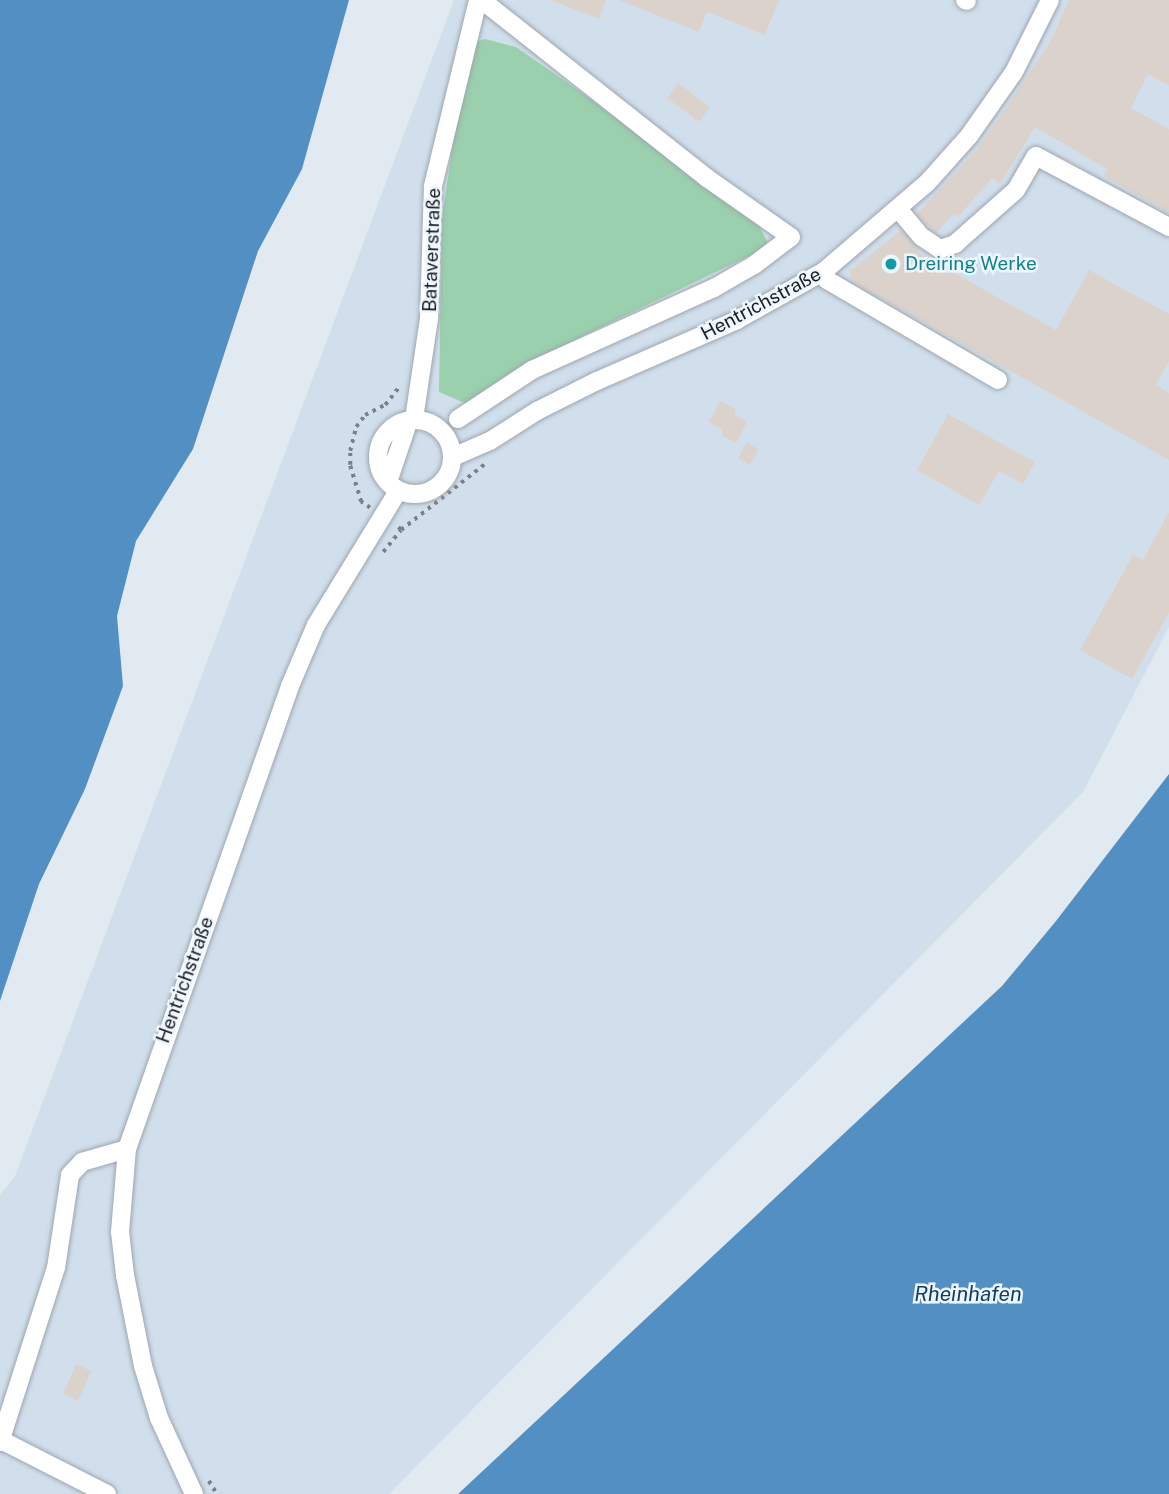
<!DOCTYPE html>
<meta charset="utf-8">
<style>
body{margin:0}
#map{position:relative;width:1169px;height:1494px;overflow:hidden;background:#e1e9f1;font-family:"Public Sans",sans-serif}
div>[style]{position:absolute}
.built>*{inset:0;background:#d1dfed}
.green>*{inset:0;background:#9ad0ad}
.water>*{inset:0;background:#5290c4}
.building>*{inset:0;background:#dbd3cb}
.path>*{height:3.5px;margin-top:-1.75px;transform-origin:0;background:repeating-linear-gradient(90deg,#7b8086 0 3.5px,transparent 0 8.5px)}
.roads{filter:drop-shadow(0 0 2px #9ea6ae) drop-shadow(0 0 2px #9ea6ae)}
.minor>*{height:18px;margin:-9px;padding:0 9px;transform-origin:9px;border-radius:9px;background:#fff}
.minor>.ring{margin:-9px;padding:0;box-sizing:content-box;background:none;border:18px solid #fff;border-radius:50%}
.dots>*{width:19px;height:19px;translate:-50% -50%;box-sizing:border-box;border:4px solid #eef6ff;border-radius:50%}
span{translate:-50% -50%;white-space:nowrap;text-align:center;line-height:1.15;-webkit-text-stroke:5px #eef6ff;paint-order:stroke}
.street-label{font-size:19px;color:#1b1e21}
.culture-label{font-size:19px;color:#0d838f}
.left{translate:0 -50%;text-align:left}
.water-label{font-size:21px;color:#124165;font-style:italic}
</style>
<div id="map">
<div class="built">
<div style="clip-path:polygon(454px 0,1169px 0,1169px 627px,1083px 792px,389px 1494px,0 1494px,0 1195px,15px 1176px)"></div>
</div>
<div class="green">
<div style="clip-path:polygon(485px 39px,516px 47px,595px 102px,758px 224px,768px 243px,751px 255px,537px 358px,467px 404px,439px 392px,442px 218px,456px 123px,475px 42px)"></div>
</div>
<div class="water">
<div style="clip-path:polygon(0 0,349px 0,302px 169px,258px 251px,193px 449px,136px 541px,117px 616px,123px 686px,85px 789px,39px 884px,0 1001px)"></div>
<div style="clip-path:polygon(1169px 774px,1169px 1494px,458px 1494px,1002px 986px,1056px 921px)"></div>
</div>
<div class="building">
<div style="clip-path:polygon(551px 0,606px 0,599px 19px)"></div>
<div style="clip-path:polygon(619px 0,779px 0,765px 35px,707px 12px,699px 32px)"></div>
<div style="clip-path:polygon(1069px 0,1169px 0,1169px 86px,1148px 74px,1131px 108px,1169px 129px,1169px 213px,1104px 176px,1107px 169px,1035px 127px,1000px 184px,992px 178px,958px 217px,954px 214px,936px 233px,917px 214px,977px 149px,1003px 113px,1050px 42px)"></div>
<div style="clip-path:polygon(678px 83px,710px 107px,699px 122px,667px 98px)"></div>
<div style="clip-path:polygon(901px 230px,920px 249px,917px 252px,1056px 330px,1089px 270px,1169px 314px,1169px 361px,1156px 385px,1169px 393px,1169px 460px,852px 282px,850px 271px)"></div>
<div style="clip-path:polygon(720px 401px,736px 409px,734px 414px,747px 422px,736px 443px,721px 435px,723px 430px,709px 422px)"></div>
<div style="clip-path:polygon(948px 414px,1035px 462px,1023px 484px,999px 471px,979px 505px,917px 470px)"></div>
<div style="clip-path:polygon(747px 442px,759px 450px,750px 465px,738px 458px)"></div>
<div style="clip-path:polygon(1169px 512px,1169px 613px,1132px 679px,1080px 650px,1133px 555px,1143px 560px)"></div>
<div style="clip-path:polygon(76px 1364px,91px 1371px,78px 1401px,63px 1394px)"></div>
</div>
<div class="path">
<div style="left:370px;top:508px;width:11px;rotate:-146deg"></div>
<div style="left:361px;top:502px;width:39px;rotate:-107deg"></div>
<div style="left:350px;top:465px;width:14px;rotate:-90deg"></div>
<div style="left:350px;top:451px;width:25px;rotate:-76deg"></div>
<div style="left:356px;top:427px;width:15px;rotate:-53deg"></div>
<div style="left:365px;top:415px;width:22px;rotate:-27deg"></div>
<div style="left:385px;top:405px;width:24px;rotate:-52deg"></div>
<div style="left:401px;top:530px;width:107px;rotate:-38.2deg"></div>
<div style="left:383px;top:552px;width:28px;rotate:-51deg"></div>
<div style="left:401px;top:530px;width:6px;rotate:-135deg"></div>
<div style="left:209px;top:1481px;width:15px;rotate:58deg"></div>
</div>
<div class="roads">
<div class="minor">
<div style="left:965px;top:0;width:2px;rotate:27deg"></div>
<div style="left:899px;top:210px;width:35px;rotate:50deg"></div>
<div style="left:922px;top:237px;width:22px;rotate:34deg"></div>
<div style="left:940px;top:249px;width:16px;rotate:-18deg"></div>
<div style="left:955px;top:244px;width:81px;rotate:-41.5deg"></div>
<div style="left:1016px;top:190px;width:39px;rotate:-60deg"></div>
<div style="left:1036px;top:156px;width:151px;rotate:28.1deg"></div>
<div style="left:823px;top:272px;width:9px;rotate:63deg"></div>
<div style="left:827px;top:280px;width:198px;rotate:30.3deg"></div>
<div style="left:414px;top:419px;width:101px;rotate:-81.5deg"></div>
<div style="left:429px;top:319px;width:133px;rotate:-88.3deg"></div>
<div style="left:433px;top:186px;width:191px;rotate:-76.4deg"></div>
<div style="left:458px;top:419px;width:89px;rotate:-33.5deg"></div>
<div style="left:532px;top:370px;width:200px;rotate:-24.3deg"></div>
<div style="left:714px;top:288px;width:46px;rotate:-29.9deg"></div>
<div style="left:754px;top:265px;width:46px;rotate:-37.1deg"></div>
<div style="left:791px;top:237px;width:103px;rotate:-144.9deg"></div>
<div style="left:707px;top:178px;width:287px;rotate:-141.7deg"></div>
<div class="ring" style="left:378px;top:420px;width:56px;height:56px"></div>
<div style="left:453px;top:457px;width:40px;rotate:-23.4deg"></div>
<div style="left:490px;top:441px;width:56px;rotate:-32.6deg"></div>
<div style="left:537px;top:411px;width:67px;rotate:-26.6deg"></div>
<div style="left:597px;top:381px;width:153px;rotate:-23.5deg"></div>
<div style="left:737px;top:320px;width:98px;rotate:-29.2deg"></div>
<div style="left:823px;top:272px;width:137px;rotate:-40.6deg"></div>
<div style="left:927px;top:183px;width:63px;rotate:-48.2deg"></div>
<div style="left:969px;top:136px;width:78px;rotate:-54.9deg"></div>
<div style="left:1014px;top:72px;width:80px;rotate:-63.4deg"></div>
<div style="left:388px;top:482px;width:65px;rotate:-71.3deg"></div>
<div style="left:1px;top:1440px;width:119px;rotate:27deg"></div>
<div style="left:0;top:1442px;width:183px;rotate:-72.2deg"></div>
<div style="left:56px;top:1268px;width:94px;rotate:-81.4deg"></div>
<div style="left:70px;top:1175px;width:18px;rotate:-47deg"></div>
<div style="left:82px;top:1162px;width:47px;rotate:-16.1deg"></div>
<div style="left:194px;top:1494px;width:84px;rotate:-114.7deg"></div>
<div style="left:159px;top:1418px;width:54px;rotate:-107.1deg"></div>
<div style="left:143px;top:1366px;width:93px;rotate:-101.2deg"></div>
<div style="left:125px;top:1275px;width:43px;rotate:-96.6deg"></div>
<div style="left:120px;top:1232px;width:83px;rotate:-85.2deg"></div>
<div style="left:127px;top:1149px;width:491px;rotate:-70.6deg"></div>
<div style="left:290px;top:686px;width:66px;rotate:-66.9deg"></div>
<div style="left:316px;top:625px;width:157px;rotate:-58.5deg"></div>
</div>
</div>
<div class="dots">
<div style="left:891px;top:264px;background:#0f9aa8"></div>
</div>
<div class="street-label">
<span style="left:432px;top:250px;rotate:-88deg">Bataverstraße</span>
<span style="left:761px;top:304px;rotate:-28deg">Hentrichstraße</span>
<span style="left:185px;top:980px;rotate:-70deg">Hentrichstraße</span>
</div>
<div class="culture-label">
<span class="left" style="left:905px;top:264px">Dreiring Werke</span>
</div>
<div class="water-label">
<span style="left:968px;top:1294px">Rheinhafen</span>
</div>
</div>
